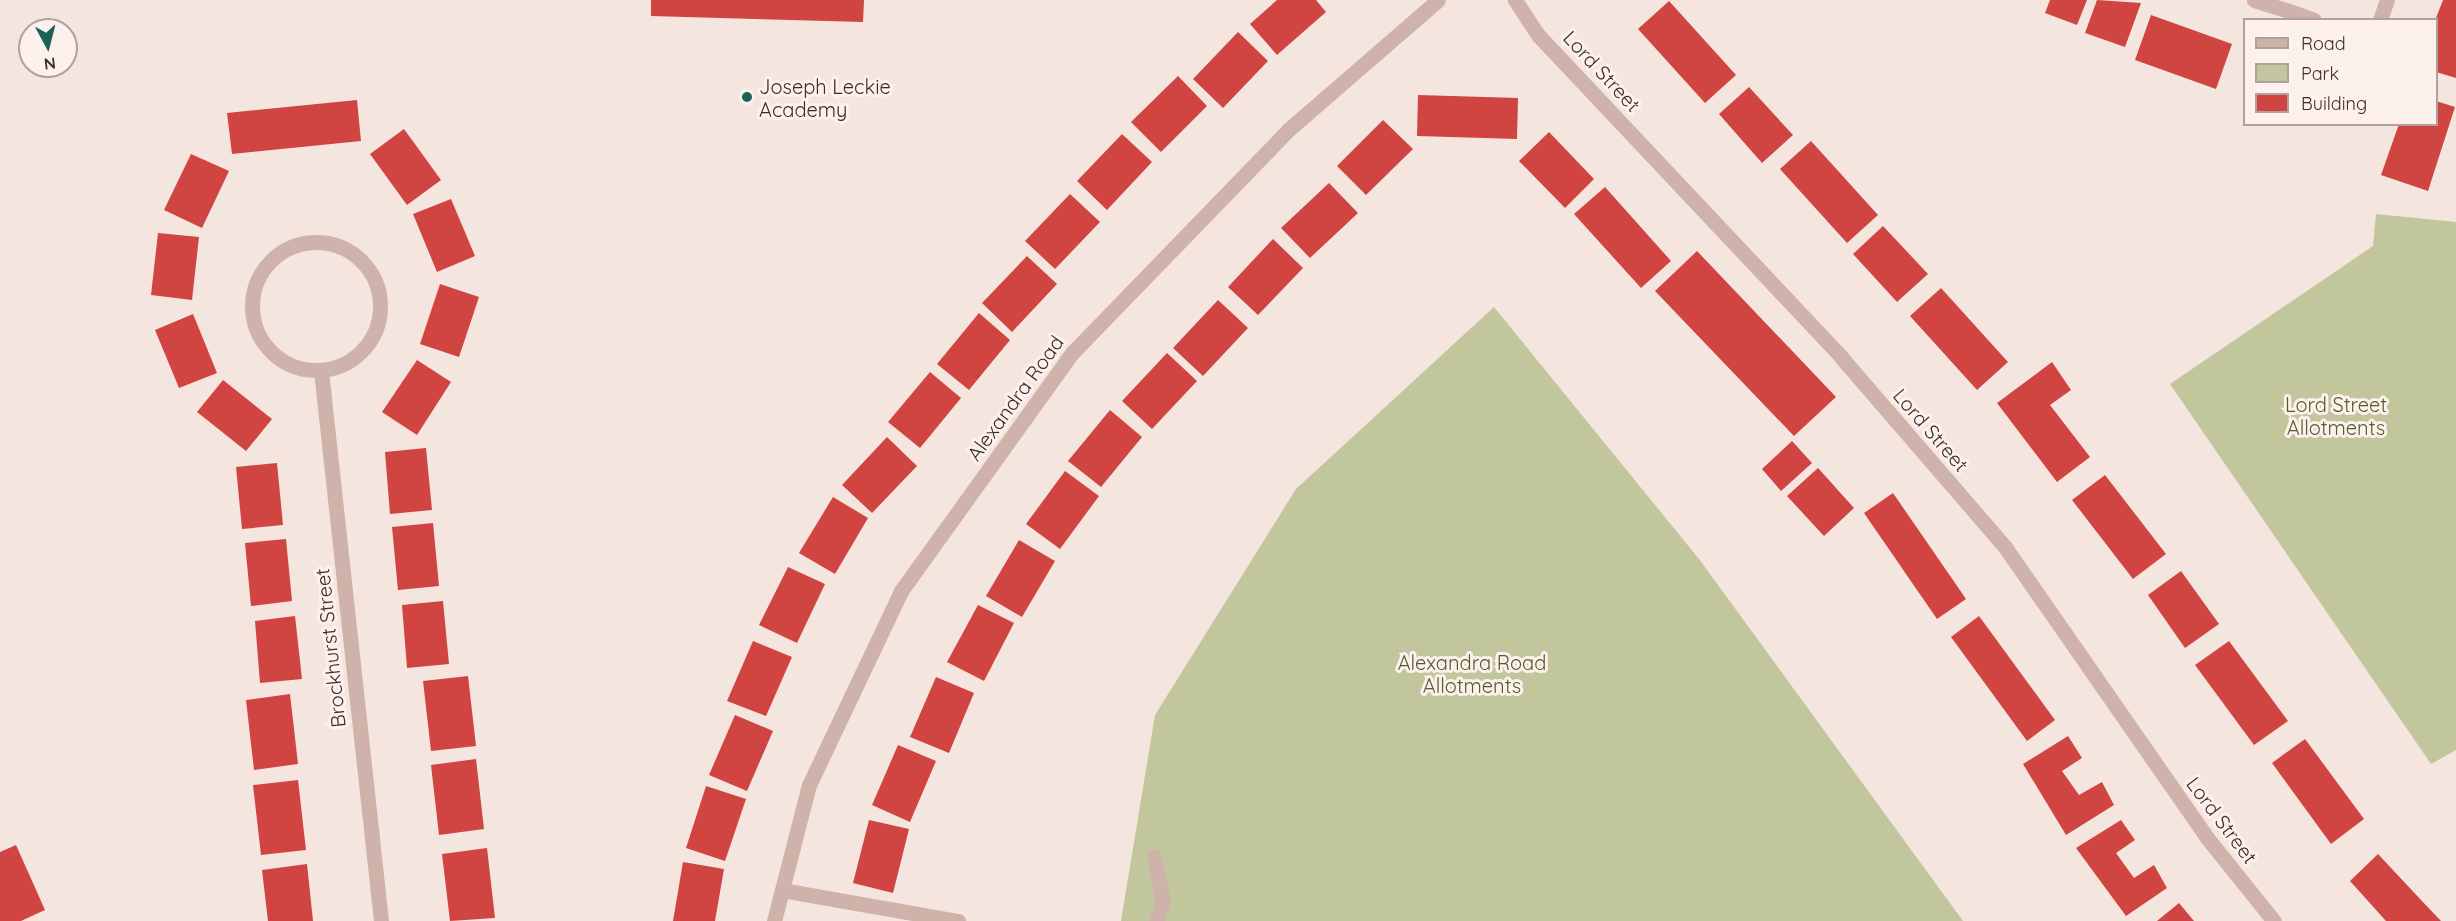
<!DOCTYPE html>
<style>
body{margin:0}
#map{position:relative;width:2456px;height:921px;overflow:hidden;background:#f5e5df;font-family:Quicksand,sans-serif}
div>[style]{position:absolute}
.green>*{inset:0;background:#c1c69d}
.building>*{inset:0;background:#d04441}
.lane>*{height:15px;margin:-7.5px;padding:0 7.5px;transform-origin:7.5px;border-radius:7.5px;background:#cfb2a9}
.street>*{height:15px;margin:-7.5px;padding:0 7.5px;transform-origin:7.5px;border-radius:7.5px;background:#cfb2a9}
.street>.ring{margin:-7.5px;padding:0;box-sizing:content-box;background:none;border:15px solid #cfb2a9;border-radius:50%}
.dots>*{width:16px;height:16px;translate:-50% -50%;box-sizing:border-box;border:3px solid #fcf1ec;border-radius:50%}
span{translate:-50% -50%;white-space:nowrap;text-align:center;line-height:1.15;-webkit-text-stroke:6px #fcf1ec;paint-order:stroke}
.street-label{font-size:20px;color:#3b2b29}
.poi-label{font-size:20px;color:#3b2b29}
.left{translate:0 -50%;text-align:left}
.park-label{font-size:20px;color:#555c2b}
.legend{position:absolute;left:2243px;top:18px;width:195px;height:108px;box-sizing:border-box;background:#fcf1ec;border:2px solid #afa29e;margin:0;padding:8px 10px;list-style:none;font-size:18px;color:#3b2b29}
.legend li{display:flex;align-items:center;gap:12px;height:30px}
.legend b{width:30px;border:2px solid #afa29e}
.north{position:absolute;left:18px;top:18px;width:60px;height:60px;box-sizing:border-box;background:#fcf1ec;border:2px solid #afa29e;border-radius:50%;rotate:173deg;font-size:16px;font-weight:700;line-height:24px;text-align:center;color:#3b2b29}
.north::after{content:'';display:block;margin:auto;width:21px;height:27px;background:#1a6156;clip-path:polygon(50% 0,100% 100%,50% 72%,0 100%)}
</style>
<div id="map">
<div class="green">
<div style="clip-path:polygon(2376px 214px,2456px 222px,2456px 750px,2431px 764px,2170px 384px,2373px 246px)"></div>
<div style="clip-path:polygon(1494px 307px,1699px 559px,1963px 921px,1121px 921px,1155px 715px,1296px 489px)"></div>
</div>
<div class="building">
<div style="clip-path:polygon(651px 0,864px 0,863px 22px,651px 16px)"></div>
<div style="clip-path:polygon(1277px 0,1316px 0,1326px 12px,1277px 55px,1250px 24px)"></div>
<div style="clip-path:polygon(2050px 0,2087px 0,2077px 25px,2045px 13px)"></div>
<div style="clip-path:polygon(2097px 0,2141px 3px,2125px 47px,2085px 33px)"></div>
<div style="clip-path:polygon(2443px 0,2456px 0,2456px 78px,2436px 72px,2436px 18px)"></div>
<div style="clip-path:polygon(1669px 1px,1736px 75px,1705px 103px,1638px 29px)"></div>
<div style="clip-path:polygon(2151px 15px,2232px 44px,2216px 89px,2135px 60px)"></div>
<div style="clip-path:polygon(1238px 32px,1268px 61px,1223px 108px,1193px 79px)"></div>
<div style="clip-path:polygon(1178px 76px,1207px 106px,1161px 152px,1131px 122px)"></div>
<div style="clip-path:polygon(1749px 87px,1793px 135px,1762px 163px,1719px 114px)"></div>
<div style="clip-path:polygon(1418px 95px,1518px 98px,1517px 139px,1417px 136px)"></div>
<div style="clip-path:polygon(357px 100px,361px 141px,232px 154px,227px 113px)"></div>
<div style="clip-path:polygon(2436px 101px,2455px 107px,2428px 191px,2381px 175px,2399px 124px,2436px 124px)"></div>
<div style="clip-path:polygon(1383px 120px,1413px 149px,1366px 195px,1337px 166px)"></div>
<div style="clip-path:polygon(404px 129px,441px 180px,407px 205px,370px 154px)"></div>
<div style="clip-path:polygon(1549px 132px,1594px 179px,1565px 208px,1519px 161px)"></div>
<div style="clip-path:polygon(1122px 134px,1152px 162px,1107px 210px,1077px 181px)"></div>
<div style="clip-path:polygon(1811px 141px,1878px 215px,1847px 243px,1780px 169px)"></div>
<div style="clip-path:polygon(191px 154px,229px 171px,202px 228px,164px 210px)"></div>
<div style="clip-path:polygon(1329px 183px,1358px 213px,1310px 258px,1281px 228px)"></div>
<div style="clip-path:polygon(1605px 187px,1671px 261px,1641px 288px,1574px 214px)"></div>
<div style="clip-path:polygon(1070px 194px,1100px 222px,1055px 269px,1025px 241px)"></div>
<div style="clip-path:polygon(451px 199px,475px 256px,437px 272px,413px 214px)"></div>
<div style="clip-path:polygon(1883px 226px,1928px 274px,1897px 302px,1853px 254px)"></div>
<div style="clip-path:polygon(158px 233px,199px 237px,192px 300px,151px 295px)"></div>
<div style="clip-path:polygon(1273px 239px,1303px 268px,1258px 315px,1228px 287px)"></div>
<div style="clip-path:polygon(1697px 251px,1836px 397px,1794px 436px,1655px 291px)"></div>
<div style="clip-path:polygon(1027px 256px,1057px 284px,1012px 332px,982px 303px)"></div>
<div style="clip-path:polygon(440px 284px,479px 297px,459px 357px,420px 344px)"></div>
<div style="clip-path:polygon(1941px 288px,2008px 362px,1977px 390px,1910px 316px)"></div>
<div style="clip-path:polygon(1218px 300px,1248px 328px,1203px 376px,1173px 348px)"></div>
<div style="clip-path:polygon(979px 313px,1010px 340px,969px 390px,937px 364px)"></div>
<div style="clip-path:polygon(193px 314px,217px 373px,179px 388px,155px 330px)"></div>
<div style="clip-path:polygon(1167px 353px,1197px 381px,1152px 429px,1122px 401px)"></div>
<div style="clip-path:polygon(417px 360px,451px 382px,417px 435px,382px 412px)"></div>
<div style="clip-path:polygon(2052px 362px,2071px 390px,2050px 405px,2090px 457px,2057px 482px,1997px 403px)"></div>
<div style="clip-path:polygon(930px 372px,961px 398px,920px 448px,888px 422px)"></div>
<div style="clip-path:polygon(223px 380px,272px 419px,246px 451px,197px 412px)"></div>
<div style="clip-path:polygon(1110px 410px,1142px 437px,1101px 487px,1068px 461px)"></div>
<div style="clip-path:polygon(887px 437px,917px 466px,872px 513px,842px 485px)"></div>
<div style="clip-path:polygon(1792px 441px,1812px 463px,1781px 491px,1762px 469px)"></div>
<div style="clip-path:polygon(426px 448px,432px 510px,390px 514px,385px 452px)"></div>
<div style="clip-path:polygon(277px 463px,283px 525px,242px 529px,236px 467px)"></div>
<div style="clip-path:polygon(1818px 468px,1854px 508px,1824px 536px,1787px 496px)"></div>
<div style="clip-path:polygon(1065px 471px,1099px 496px,1060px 549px,1026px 524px)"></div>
<div style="clip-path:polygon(2105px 475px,2166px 554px,2133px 579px,2072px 500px)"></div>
<div style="clip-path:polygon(1893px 493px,1966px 599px,1937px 619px,1864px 513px)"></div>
<div style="clip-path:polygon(833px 497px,868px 518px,835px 574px,799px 553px)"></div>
<div style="clip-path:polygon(433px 523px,439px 586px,398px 590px,392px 527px)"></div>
<div style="clip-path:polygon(286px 539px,292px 601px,251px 606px,245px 543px)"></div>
<div style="clip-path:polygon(1019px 540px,1055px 561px,1022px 617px,986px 596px)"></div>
<div style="clip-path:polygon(788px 567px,825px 584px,797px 643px,759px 625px)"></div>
<div style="clip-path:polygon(2181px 571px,2219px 624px,2185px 648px,2148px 595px)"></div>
<div style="clip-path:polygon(443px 601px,449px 664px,407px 668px,402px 605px)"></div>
<div style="clip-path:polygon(978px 605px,1014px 623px,984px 681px,947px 662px)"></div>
<div style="clip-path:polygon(295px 616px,302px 679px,260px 683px,255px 621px)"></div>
<div style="clip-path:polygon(1979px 616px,2055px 720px,2027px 741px,1951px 637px)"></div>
<div style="clip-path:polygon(753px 641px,792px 657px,766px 716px,727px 701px)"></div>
<div style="clip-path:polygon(2229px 641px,2288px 721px,2254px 745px,2195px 665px)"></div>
<div style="clip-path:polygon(468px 676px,476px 746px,431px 751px,423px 681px)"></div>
<div style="clip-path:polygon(936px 677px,974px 693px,949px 753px,910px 737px)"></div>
<div style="clip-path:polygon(290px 694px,298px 764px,254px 770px,246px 700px)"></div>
<div style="clip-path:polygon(735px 715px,773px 731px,747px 791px,709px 775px)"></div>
<div style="clip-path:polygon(2068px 736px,2082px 758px,2062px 771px,2079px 795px,2102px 782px,2114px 805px,2066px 835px,2023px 764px)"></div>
<div style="clip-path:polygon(2305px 739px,2364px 819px,2331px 844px,2272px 763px)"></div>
<div style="clip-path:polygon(898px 745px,936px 761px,910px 822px,872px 805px)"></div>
<div style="clip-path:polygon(476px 759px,484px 829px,439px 835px,431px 765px)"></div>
<div style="clip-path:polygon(298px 780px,306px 850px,261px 855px,253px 785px)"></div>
<div style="clip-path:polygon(706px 786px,746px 799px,725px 861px,686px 848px)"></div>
<div style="clip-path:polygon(869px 820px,909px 829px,893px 893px,853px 883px)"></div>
<div style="clip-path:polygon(2121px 820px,2135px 840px,2116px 853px,2134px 878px,2154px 865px,2167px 888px,2126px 916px,2076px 848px)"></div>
<div style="clip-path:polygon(16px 845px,45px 910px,21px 921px,0 921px,0 852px)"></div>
<div style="clip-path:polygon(487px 848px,495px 918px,450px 921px,442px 854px)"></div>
<div style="clip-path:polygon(2378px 854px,2421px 900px,2441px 921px,2386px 921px,2350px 881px)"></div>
<div style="clip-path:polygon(683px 862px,724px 869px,715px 921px,673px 921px)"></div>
<div style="clip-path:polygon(307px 864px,313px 921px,268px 921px,262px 870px)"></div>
<div style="clip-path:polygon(2179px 903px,2194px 921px,2157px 921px)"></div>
</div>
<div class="lane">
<div style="left:2254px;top:0;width:43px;rotate:17.6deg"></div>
<div style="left:1154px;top:857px;width:44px;rotate:78.2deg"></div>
<div style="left:1163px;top:900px;width:22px;rotate:108deg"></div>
<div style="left:782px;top:890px;width:179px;rotate:10deg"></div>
</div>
<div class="street">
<div style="left:1515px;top:0;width:42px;rotate:56.7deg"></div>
<div style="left:1538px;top:35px;width:442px;rotate:46.7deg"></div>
<div style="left:1841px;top:357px;width:251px;rotate:49.2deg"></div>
<div style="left:2005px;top:547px;width:356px;rotate:55.2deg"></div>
<div style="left:2208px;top:839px;width:105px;rotate:51.2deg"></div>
<div style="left:2295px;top:13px;width:20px;rotate:20deg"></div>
<div style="left:2380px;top:20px;width:21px;rotate:-71deg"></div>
<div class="ring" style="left:252px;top:242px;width:113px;height:113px"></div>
<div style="left:321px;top:371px;width:553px;rotate:83.77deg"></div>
<div style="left:774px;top:921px;width:140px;rotate:-75.6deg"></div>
<div style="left:809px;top:785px;width:215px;rotate:-64.6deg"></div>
<div style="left:901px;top:591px;width:294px;rotate:-54.3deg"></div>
<div style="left:1073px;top:352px;width:309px;rotate:-45.9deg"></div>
<div style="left:1288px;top:130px;width:198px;rotate:-40.9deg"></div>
</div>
<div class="dots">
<div style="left:747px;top:97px;background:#1a6156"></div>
</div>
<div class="street-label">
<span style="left:1602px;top:71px;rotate:47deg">Lord Street</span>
<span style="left:1015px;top:398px;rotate:-54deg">Alexandra Road</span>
<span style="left:1931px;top:430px;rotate:49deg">Lord Street</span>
<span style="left:330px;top:648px;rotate:-96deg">Brockhurst Street</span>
<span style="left:2222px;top:820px;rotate:53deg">Lord Street</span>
</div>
<div class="poi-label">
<span class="left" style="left:759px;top:98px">Joseph Leckie<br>Academy</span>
</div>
<div class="park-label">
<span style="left:2336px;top:416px">Lord Street<br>Allotments</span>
<span style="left:1472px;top:674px">Alexandra Road<br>Allotments</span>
</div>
<ul class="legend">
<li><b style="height:8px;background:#cfb2a9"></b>Road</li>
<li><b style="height:16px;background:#c1c69d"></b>Park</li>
<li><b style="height:16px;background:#d04441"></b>Building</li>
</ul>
<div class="north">N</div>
</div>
